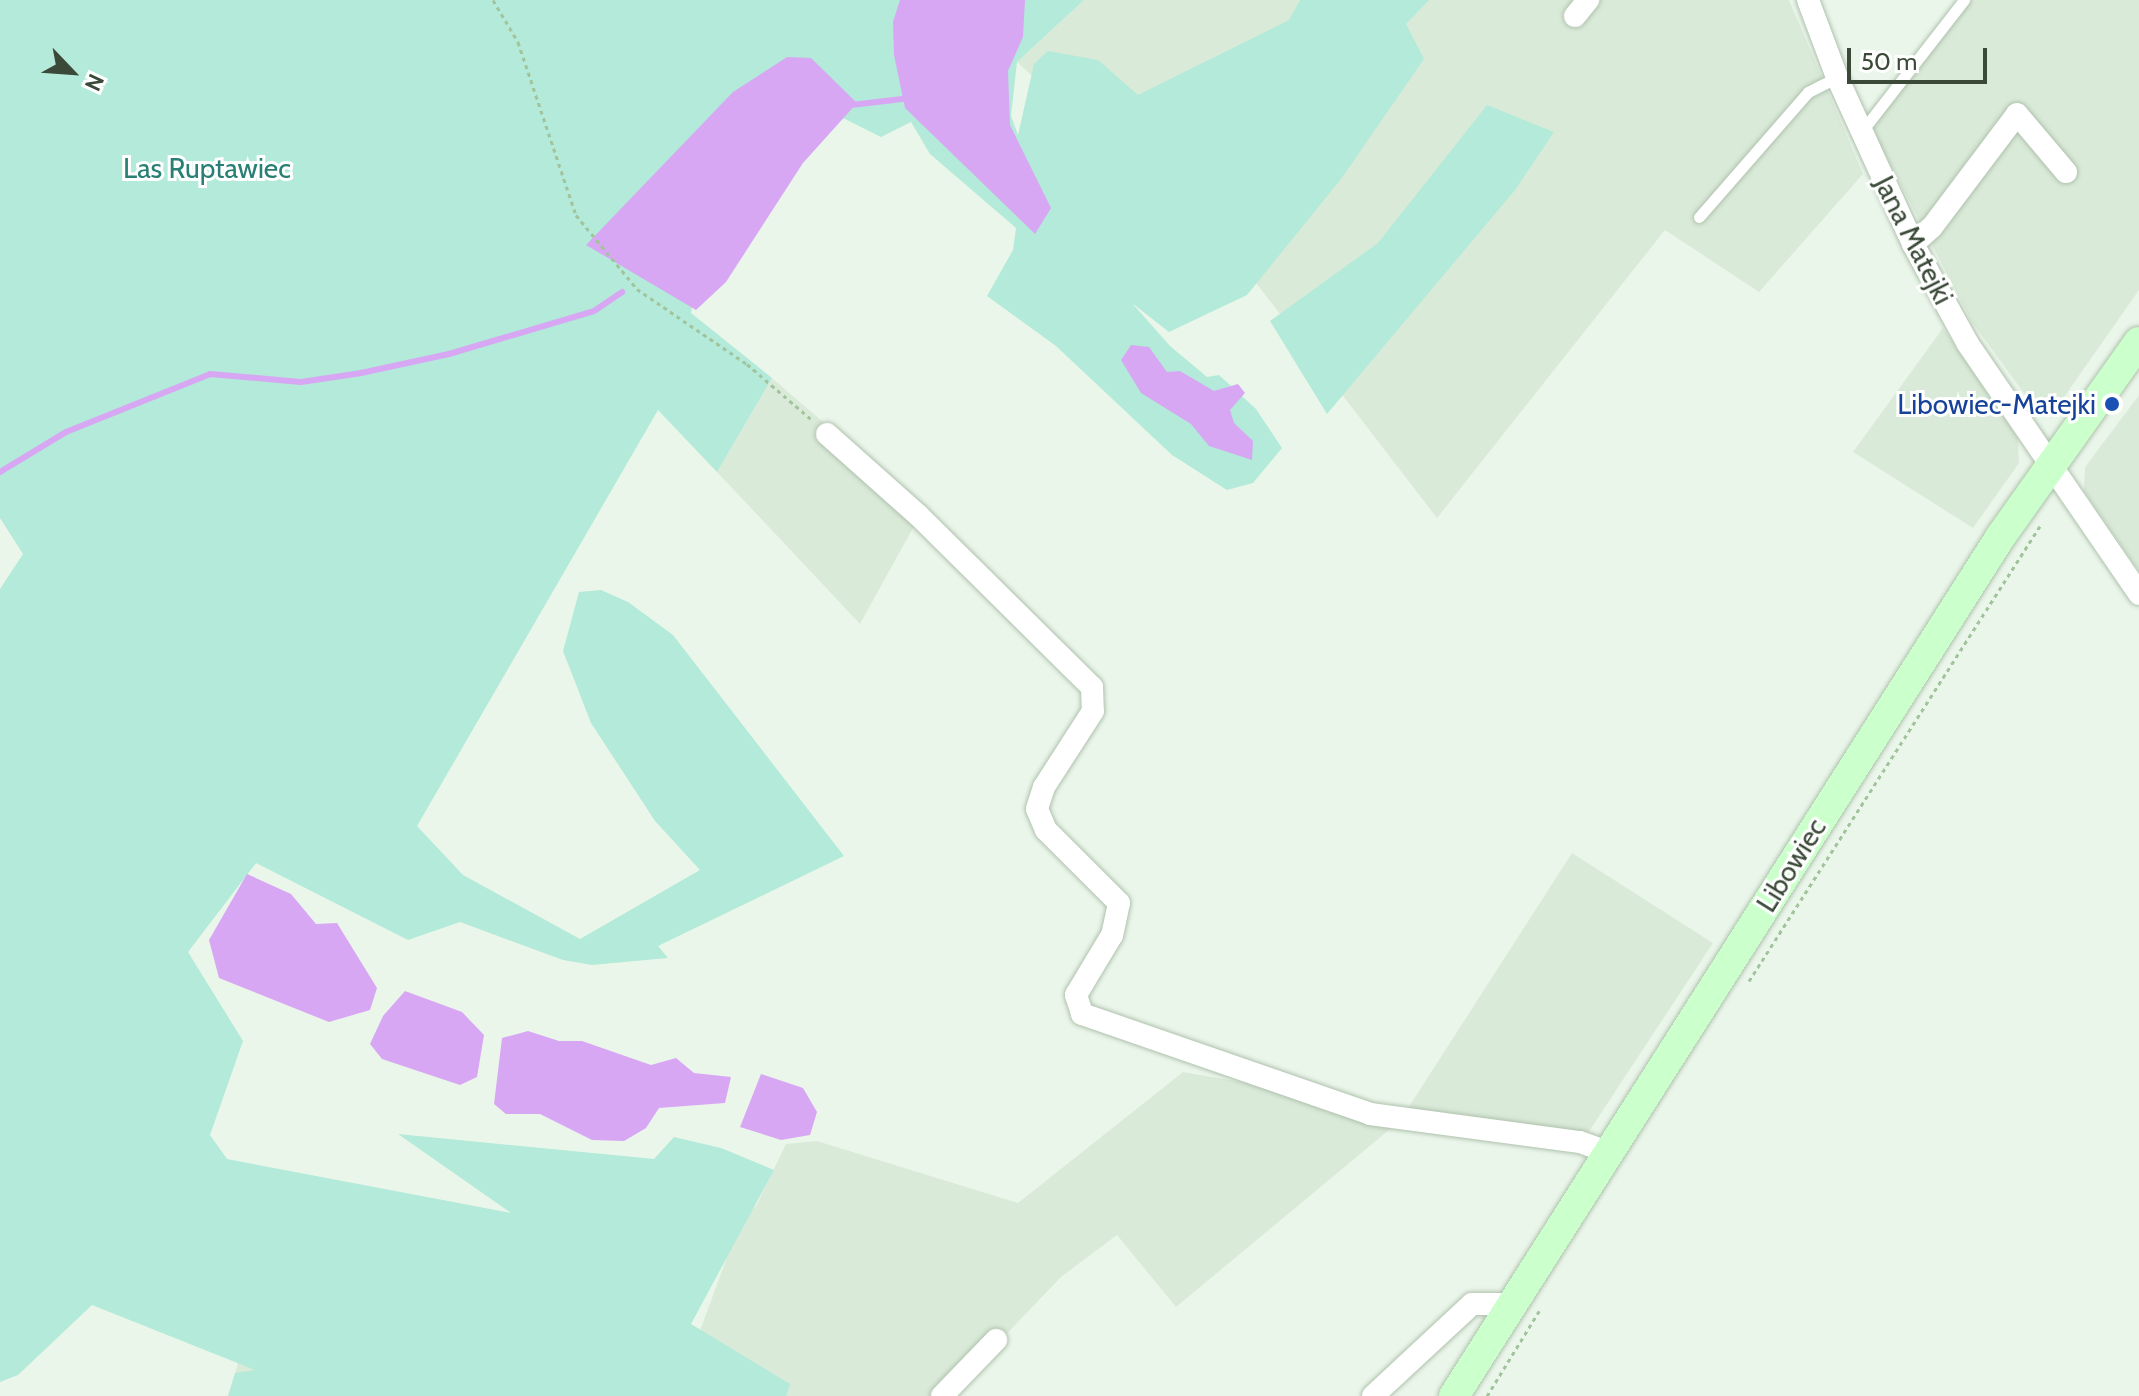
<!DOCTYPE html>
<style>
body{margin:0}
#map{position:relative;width:2139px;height:1396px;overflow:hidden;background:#ebf6eb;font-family:Cabin,sans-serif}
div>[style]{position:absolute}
.residential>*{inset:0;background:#daead9}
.green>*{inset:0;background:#b3ead9}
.water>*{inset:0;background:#d8a7f3}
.stream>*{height:6px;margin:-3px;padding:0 3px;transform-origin:3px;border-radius:3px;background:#d8a7f3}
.path>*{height:3px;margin-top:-1.5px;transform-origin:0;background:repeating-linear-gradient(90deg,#a2c49d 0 4px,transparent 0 8px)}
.roads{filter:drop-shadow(0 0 2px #afc2ad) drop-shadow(0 0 2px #afc2ad)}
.lane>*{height:11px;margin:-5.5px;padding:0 5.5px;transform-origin:5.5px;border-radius:5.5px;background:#fff}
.street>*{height:22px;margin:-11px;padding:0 11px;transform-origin:11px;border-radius:11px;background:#fff}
.secondary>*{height:30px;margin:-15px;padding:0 15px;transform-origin:15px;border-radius:15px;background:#cbffcb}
.dots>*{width:22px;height:22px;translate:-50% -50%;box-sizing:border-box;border:4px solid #fff;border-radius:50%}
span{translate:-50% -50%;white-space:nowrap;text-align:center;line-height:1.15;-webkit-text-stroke:6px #fff;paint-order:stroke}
.park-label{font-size:28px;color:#287f73}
.street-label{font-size:28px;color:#3b4a38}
.transit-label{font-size:28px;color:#164399}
.right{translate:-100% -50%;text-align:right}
.north{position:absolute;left:32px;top:32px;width:80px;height:80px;-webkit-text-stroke:6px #fff;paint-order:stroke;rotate:115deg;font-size:22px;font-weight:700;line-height:32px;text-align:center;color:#3b4a38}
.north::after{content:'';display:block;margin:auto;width:28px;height:36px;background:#3b4a38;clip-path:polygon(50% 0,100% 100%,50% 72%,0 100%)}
.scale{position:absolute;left:1847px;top:48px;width:140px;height:36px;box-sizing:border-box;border:4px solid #3b4a38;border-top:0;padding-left:10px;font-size:24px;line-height:28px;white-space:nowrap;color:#3b4a38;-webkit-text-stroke:6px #fff;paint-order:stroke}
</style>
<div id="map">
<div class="residential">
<div style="clip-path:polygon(1084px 0,1789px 0,1863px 174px,1759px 292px,1665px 230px,1437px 518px,1253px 279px,1017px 62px)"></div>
<div style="clip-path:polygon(1969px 0,2139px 0,2139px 290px,2055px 410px,2037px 411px,1972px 322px,1871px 127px)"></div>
<div style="clip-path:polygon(1943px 328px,2018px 438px,2019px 463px,1973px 528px,1853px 452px)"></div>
<div style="clip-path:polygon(772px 378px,860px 454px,918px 519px,860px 624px,717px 472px)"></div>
<div style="clip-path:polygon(2139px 395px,2139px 571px,2084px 491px,2085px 467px)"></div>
<div style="clip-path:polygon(1572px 853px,1713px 943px,1584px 1139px,1403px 1116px)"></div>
<div style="clip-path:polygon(1183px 1072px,1270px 1087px,1395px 1125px,1176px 1307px,1117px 1235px,1061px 1277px,947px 1396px,228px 1396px,266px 1273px,686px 1369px,741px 1219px,756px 1206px,786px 1144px,817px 1141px,1018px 1203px)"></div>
</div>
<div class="green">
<div style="clip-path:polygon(0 0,1084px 0,1017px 62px,1011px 116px,1018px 135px,1034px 64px,1048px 51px,1098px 60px,1138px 95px,1289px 20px,1300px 0,1429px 0,1406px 24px,1424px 59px,1341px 179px,1247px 295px,1169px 332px,1132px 303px,1170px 346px,1207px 377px,1219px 375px,1256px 409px,1282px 448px,1253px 483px,1227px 490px,1172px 455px,1056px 346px,987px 296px,1013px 250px,1016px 228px,930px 154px,911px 122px,881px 137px,839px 116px,696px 290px,691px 313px,772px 378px,717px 472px,658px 410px,417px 826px,463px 875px,580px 939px,700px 870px,655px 821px,591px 723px,563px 651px,579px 592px,601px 590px,628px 602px,673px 635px,844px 856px,658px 946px,668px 958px,592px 965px,563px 960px,460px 922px,408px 940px,256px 863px,188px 952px,243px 1041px,210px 1135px,227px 1159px,511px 1213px,398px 1134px,654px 1159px,674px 1137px,721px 1148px,774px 1170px,691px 1324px,790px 1384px,786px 1396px,228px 1396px,235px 1373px,255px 1370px,92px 1305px,18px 1375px,0 1382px,0 589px,23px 554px,0 518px)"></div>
<div style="clip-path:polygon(1487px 105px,1554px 132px,1515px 190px,1327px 414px,1270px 321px,1378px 243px)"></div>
</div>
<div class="water">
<div style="clip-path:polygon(900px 0,1025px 0,1023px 37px,1008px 71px,1010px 125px,1051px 208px,1035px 234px,905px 108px,894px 55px,893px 22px)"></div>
<div style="clip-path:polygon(787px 57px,811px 58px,857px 103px,803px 163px,726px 282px,696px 310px,586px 245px,733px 92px)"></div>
<div style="clip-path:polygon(1131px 345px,1149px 347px,1167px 372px,1180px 371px,1214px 391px,1238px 384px,1245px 393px,1230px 410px,1234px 423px,1253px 441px,1252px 460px,1209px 446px,1191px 424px,1141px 393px,1121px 360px)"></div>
<div style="clip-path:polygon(247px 874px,291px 894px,316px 924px,337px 923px,377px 988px,370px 1010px,329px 1022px,219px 978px,209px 940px)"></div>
<div style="clip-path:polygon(405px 991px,462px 1012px,484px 1035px,477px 1077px,460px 1085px,382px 1059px,370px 1044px,383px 1016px)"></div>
<div style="clip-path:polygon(528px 1031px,559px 1041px,582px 1041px,651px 1065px,676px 1058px,694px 1073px,731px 1077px,725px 1103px,659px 1108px,646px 1128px,624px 1141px,592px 1140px,540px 1114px,506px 1114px,494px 1104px,502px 1038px)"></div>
<div style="clip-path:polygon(761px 1074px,803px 1088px,817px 1112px,810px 1135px,781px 1140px,740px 1127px)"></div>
</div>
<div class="stream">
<div style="left:851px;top:105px;width:60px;rotate:-6.7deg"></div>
<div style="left:0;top:472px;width:77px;rotate:-31.2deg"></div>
<div style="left:66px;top:432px;width:155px;rotate:-21.9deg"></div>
<div style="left:210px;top:374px;width:91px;rotate:5deg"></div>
<div style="left:301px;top:382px;width:61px;rotate:-8.5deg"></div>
<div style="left:361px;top:373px;width:90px;rotate:-12.2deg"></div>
<div style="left:449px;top:354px;width:151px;rotate:-16.5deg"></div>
<div style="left:594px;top:311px;width:34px;rotate:-34deg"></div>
</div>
<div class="path">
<div style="left:493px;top:0;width:49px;rotate:59.2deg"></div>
<div style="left:518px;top:42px;width:182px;rotate:71.5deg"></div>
<div style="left:576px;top:215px;width:96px;rotate:50.5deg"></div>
<div style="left:637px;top:289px;width:133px;rotate:34.3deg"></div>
<div style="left:747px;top:364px;width:86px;rotate:40.7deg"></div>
<div style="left:1749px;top:981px;width:540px;rotate:-57.4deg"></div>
<div style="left:1487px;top:1396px;width:100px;rotate:-58.5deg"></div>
</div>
<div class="roads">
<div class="lane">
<div style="left:1862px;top:131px;width:166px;rotate:-52.1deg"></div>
<div style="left:1699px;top:217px;width:166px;rotate:-48.9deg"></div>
<div style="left:1808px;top:92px;width:33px;rotate:-27deg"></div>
</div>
<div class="street">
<div style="left:1808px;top:0;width:82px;rotate:69.4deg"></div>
<div style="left:1837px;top:77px;width:183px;rotate:65.5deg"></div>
<div style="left:1913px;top:244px;width:114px;rotate:61.2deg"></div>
<div style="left:1968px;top:344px;width:303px;rotate:55.6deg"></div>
<div style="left:1575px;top:16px;width:21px;rotate:-51deg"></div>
<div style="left:1913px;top:244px;width:25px;rotate:-42deg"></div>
<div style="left:1932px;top:227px;width:141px;rotate:-53deg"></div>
<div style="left:2017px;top:114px;width:76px;rotate:49.8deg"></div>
<div style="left:827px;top:434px;width:122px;rotate:41.7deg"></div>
<div style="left:918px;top:515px;width:245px;rotate:44.7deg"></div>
<div style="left:1092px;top:687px;width:24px;rotate:88deg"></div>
<div style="left:1093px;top:711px;width:90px;rotate:122.8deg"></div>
<div style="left:1044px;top:787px;width:23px;rotate:108deg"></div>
<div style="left:1037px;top:809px;width:23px;rotate:67deg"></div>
<div style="left:1046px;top:830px;width:103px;rotate:45deg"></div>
<div style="left:1119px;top:903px;width:33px;rotate:102deg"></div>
<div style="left:1112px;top:935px;width:70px;rotate:121deg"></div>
<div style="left:1076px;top:995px;width:20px;rotate:72deg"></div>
<div style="left:1082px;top:1014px;width:305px;rotate:19.1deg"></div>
<div style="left:1370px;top:1114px;width:212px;rotate:7.6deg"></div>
<div style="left:1580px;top:1142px;width:29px;rotate:20deg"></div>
<div style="left:942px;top:1396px;width:78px;rotate:-46deg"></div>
<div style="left:1373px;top:1396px;width:135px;rotate:-42.9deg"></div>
<div style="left:1472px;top:1304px;width:37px"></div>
</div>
<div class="secondary">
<div style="left:1454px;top:1396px;width:1019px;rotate:-57.54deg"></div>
<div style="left:2001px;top:536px;width:238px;rotate:-54.6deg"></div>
</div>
</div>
<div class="dots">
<div style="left:2112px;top:404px;background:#1a4fb4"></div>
</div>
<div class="park-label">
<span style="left:207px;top:168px">Las Ruptawiec</span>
</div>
<div class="street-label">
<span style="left:1914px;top:240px;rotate:63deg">Jana Matejki</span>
<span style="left:1791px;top:865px;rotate:-58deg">Libowiec</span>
</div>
<div class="transit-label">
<span class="right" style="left:2096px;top:404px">Libowiec-Matejki</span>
</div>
<div class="north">N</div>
<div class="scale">50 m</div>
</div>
